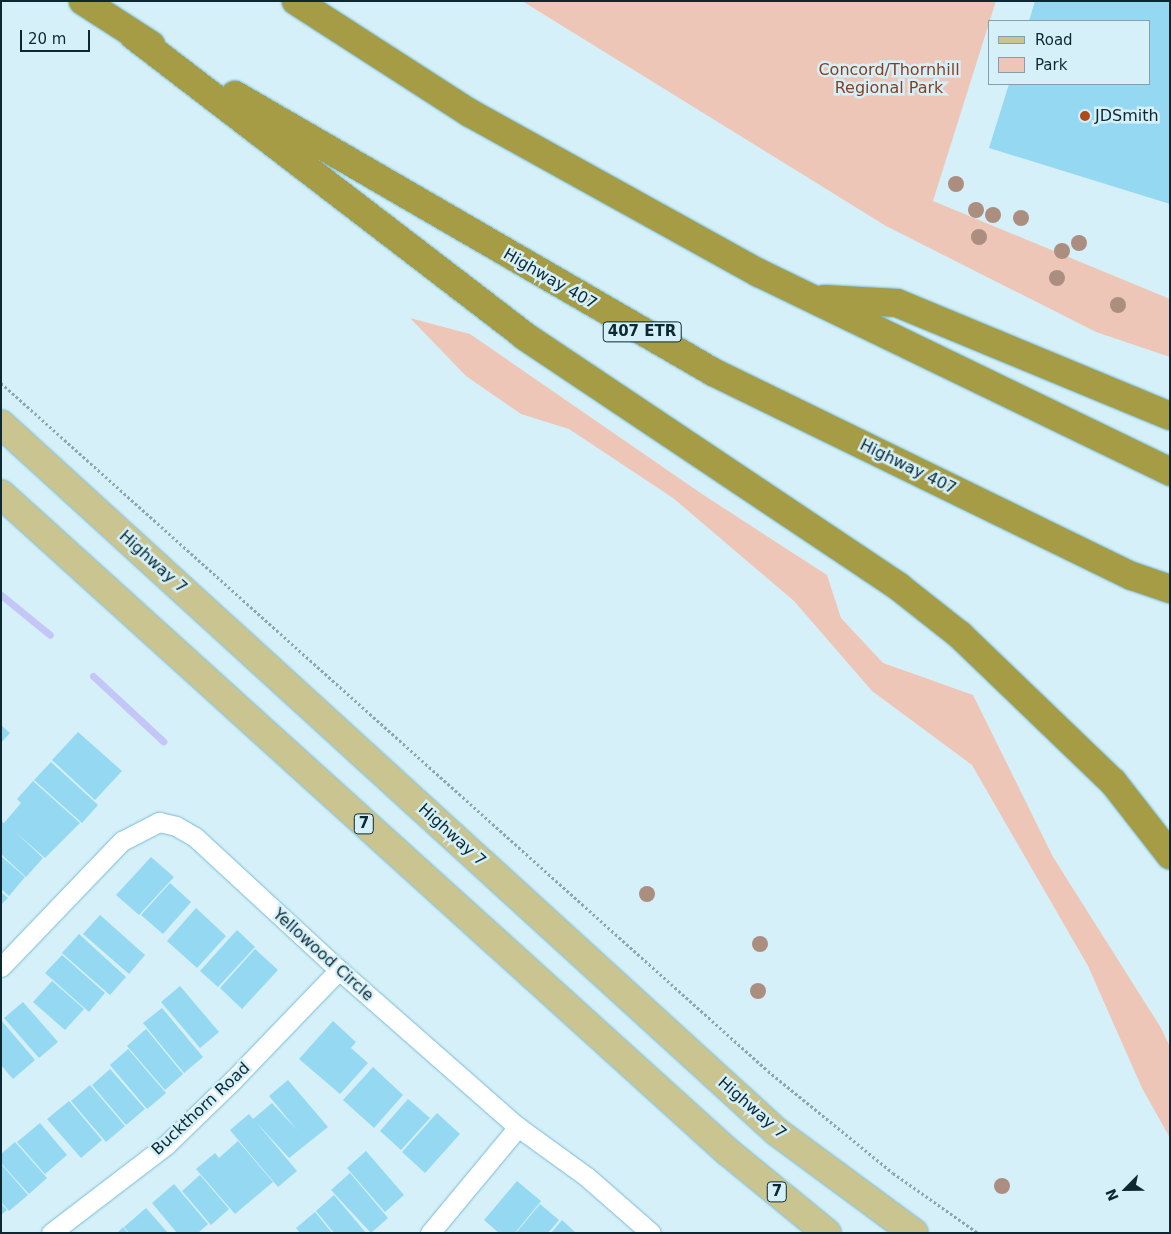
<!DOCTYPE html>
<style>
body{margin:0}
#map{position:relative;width:1171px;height:1234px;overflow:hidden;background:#d5f0f9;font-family:"DejaVu Sans",sans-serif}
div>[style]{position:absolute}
.green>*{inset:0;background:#eec6b7}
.stream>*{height:7px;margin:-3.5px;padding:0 3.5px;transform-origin:3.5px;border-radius:3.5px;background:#c3c6f6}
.building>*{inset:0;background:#94d9f1}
.path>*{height:3px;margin-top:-1.5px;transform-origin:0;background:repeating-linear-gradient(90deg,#8ca7b1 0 2.5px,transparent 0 5px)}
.roads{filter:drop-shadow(0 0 1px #77bcd3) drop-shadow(0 0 1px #77bcd3)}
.minor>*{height:19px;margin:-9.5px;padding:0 9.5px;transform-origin:9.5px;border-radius:9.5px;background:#fff}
.primary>*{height:28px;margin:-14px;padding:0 14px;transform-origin:14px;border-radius:14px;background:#cac490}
.motorway>*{height:28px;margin:-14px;padding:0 14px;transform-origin:14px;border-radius:14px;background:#a79c46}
.trees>*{width:16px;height:16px;margin:-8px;border-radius:50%;background:#ac8e81}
.dots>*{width:14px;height:14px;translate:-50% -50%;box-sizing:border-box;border:2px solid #d5f0f9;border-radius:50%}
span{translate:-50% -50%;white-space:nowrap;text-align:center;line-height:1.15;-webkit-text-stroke:5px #d5f0f9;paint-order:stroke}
.shield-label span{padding:1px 4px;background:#d5f0f9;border:1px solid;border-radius:4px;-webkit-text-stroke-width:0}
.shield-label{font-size:15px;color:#0c2933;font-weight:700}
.park-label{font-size:16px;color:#8b3e1e}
.poi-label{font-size:16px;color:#0c2933}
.left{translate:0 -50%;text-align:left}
.street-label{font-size:16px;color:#0c2933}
.frame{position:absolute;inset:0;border:2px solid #0c2933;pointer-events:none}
.legend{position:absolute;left:988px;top:20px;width:162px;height:65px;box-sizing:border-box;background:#d5f0f9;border:1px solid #85a0aa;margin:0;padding:6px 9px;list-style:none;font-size:15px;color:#0c2933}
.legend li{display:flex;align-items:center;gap:10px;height:25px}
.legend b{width:25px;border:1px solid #85a0aa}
.north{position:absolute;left:1101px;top:1164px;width:50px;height:50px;-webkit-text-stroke:4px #d5f0f9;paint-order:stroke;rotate:247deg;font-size:14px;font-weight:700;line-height:20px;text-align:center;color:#0c2933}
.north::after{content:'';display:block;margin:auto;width:18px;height:22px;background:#0c2933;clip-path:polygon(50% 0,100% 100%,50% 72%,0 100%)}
.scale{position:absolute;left:20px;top:30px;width:70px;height:22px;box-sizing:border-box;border:2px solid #0c2933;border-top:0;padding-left:6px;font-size:15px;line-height:18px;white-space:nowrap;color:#0c2933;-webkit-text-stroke:4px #d5f0f9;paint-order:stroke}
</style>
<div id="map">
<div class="green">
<div style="clip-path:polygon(522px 1px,996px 1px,933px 201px,1170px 299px,1170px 357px,1096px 332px,886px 226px)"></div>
<div style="clip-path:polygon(410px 318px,470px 334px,702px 494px,827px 575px,841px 618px,883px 663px,973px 695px,1053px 857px,1161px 1028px,1170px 1047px,1170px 1138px,1142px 1088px,1088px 966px,972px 765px,872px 691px,794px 601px,673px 498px,569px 429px,521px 414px,466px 376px)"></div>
</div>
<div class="stream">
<div style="left:1px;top:595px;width:63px;rotate:39.2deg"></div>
<div style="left:93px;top:676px;width:96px;rotate:42.9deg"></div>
</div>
<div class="building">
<div style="clip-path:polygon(1035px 1px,1170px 1px,1170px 204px,989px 148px,1009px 84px,1150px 84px,1150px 21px,1029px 21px)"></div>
<div style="clip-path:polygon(1px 725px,10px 733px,1px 743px)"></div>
<div style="clip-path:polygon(78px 732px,122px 771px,95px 800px,52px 760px)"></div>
<div style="clip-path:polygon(51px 762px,98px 805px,82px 823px,34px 780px)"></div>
<div style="clip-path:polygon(33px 781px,80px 823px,45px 858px,13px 830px,43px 858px,26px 877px,1px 854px,1px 821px,4px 823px,21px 803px,17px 799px)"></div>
<div style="clip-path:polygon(1px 856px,25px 877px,9px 896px,1px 889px)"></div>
<div style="clip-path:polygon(151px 857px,174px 877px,139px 915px,116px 895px)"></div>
<div style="clip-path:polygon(170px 883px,191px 902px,163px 934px,141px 915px)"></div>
<div style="clip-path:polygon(1px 892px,8px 898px,1px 905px)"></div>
<div style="clip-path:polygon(196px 908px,226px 936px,197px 968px,167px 941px)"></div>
<div style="clip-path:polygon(100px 915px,145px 955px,129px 974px,83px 934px)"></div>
<div style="clip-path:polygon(237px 930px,255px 947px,218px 987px,200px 971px)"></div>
<div style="clip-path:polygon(79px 934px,126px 977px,110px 995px,62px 953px)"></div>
<div style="clip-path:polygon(255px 949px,278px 970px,242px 1009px,220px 988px)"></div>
<div style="clip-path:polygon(62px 955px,105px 993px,89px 1012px,45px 973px)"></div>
<div style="clip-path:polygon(52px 981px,84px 1009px,65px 1030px,33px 1002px)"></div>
<div style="clip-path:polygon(180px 986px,219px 1032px,200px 1048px,161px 1002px)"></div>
<div style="clip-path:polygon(23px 1002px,58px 1042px,39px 1058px,4px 1018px)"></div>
<div style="clip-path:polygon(162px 1008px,203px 1057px,184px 1073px,143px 1023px)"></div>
<div style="clip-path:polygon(1px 1020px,35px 1060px,13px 1079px,1px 1065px)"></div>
<div style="clip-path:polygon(333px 1021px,356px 1042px,351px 1048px,368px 1063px,340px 1094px,299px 1059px)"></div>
<div style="clip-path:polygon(146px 1029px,183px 1074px,165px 1090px,127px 1046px)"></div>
<div style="clip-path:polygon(128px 1049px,166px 1093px,147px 1109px,110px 1065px)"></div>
<div style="clip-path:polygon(373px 1067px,403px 1095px,374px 1128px,343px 1100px)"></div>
<div style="clip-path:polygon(110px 1069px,145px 1109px,126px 1125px,92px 1085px)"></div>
<div style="clip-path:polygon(288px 1080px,328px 1127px,289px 1158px,256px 1122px,297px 1171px,278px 1187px,230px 1130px,249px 1114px,253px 1119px,272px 1103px,298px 1131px,269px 1096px)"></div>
<div style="clip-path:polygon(90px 1085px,125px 1126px,106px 1142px,71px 1101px)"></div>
<div style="clip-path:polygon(408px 1099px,430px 1118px,401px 1150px,380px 1131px)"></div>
<div style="clip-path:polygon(69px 1101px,102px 1140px,81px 1158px,47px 1119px)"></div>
<div style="clip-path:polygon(437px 1113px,460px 1134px,425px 1173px,402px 1152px)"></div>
<div style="clip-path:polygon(40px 1123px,67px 1155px,45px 1174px,17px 1142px)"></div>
<div style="clip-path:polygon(238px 1141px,273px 1182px,254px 1198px,238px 1180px,254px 1198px,235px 1214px,196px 1169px,215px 1153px,219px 1158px)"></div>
<div style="clip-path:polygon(15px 1142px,47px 1178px,29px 1194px,1px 1163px,1px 1154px)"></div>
<div style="clip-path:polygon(366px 1151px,404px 1195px,385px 1212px,347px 1168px)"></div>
<div style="clip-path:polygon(1px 1164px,28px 1195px,9px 1211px,1px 1202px)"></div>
<div style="clip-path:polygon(350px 1173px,388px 1218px,371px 1233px,331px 1190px)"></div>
<div style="clip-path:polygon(200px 1175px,229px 1209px,211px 1225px,182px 1191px)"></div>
<div style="clip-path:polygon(517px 1181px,541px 1201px,515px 1233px,499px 1233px,484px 1220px)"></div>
<div style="clip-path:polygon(174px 1184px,208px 1224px,198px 1233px,177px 1233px,152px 1203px)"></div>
<div style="clip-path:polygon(334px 1195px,366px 1233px,334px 1233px,316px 1211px)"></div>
<div style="clip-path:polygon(1px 1204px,7px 1210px,1px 1215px)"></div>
<div style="clip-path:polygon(540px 1204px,559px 1220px,548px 1233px,516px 1233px)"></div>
<div style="clip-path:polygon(146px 1208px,168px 1233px,129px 1233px,124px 1227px)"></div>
<div style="clip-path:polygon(315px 1212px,332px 1233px,300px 1233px,296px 1228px)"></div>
<div style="clip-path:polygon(562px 1220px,576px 1233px,551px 1233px)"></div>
<div style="clip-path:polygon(123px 1227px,128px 1233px,117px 1233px)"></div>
</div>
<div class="path">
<div style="left:1px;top:383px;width:1030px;rotate:41.89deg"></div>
<div style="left:768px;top:1071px;width:161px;rotate:39.2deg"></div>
<div style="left:893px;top:1173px;width:104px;rotate:35.2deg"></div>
</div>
<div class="roads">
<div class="minor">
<div style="left:1px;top:967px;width:175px;rotate:-46.2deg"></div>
<div style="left:122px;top:841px;width:42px;rotate:-27.2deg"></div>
<div style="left:159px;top:822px;width:17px;rotate:13deg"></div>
<div style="left:176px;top:826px;width:22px;rotate:30deg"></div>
<div style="left:195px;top:837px;width:196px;rotate:42.7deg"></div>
<div style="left:339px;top:970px;width:238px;rotate:41.3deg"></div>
<div style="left:518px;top:1127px;width:85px;rotate:35.9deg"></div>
<div style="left:587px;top:1177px;width:85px;rotate:41.2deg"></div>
<div style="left:51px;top:1233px;width:145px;rotate:-37.4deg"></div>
<div style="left:166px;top:1145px;width:93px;rotate:-44.1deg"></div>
<div style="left:233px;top:1080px;width:153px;rotate:-46.1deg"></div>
<div style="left:430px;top:1233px;width:138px;rotate:-50.3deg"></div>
</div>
<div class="primary">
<div style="left:1px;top:424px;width:1050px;rotate:42.38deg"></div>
<div style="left:777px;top:1132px;width:170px;rotate:36.4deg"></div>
<div style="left:1px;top:494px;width:981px;rotate:42.15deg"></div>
<div style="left:728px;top:1152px;width:128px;rotate:39.3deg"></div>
</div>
<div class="motorway">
<div style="left:83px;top:1px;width:81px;rotate:32.9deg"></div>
<div style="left:296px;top:1px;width:207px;rotate:32.8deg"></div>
<div style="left:470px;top:113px;width:330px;rotate:29deg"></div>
<div style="left:759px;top:273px;width:457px;rotate:25.8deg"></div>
<div style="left:134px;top:36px;width:491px;rotate:37.5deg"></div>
<div style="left:523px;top:335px;width:453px;rotate:33.8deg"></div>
<div style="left:899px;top:587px;width:78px;rotate:38.2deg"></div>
<div style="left:960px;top:635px;width:212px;rotate:43.9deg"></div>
<div style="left:1113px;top:782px;width:93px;rotate:52deg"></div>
<div style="left:235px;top:95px;width:552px;rotate:30.09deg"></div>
<div style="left:713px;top:372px;width:466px;rotate:26deg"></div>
<div style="left:1132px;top:576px;width:40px;rotate:18.9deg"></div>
<div style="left:824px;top:299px;width:73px;rotate:3.1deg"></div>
<div style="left:897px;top:303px;width:295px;rotate:22.5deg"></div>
</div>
</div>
<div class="trees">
<div style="left:956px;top:184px"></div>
<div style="left:976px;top:210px"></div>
<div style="left:993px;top:215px"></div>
<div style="left:1021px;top:218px"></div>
<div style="left:979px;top:237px"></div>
<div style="left:1079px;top:243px"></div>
<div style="left:1062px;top:251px"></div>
<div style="left:1057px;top:278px"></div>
<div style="left:1118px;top:305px"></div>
<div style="left:647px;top:894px"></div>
<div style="left:760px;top:944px"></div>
<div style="left:758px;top:991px"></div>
<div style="left:1002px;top:1186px"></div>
</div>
<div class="dots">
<div style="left:1085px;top:116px;background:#af4a1c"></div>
</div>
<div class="shield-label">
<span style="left:642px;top:332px">407 ETR</span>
<span style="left:364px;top:824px">7</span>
<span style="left:777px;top:1192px">7</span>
</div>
<div class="park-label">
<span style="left:889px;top:79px">Concord/Thornhill<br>Regional Park</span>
</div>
<div class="poi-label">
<span class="left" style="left:1095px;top:116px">JDSmith</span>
</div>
<div class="street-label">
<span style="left:550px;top:279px;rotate:30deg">Highway 407</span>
<span style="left:908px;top:467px;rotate:26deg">Highway 407</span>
<span style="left:153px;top:562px;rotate:42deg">Highway 7</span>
<span style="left:452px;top:835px;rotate:42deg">Highway 7</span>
<span style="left:323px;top:955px;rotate:42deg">Yellowood Circle</span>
<span style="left:752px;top:1108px;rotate:41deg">Highway 7</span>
<span style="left:201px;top:1109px;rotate:-43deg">Buckthorn Road</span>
</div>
<div class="frame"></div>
<ul class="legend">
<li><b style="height:6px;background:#cac490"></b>Road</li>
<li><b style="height:14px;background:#eec6b7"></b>Park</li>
</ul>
<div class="north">N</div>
<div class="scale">20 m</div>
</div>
